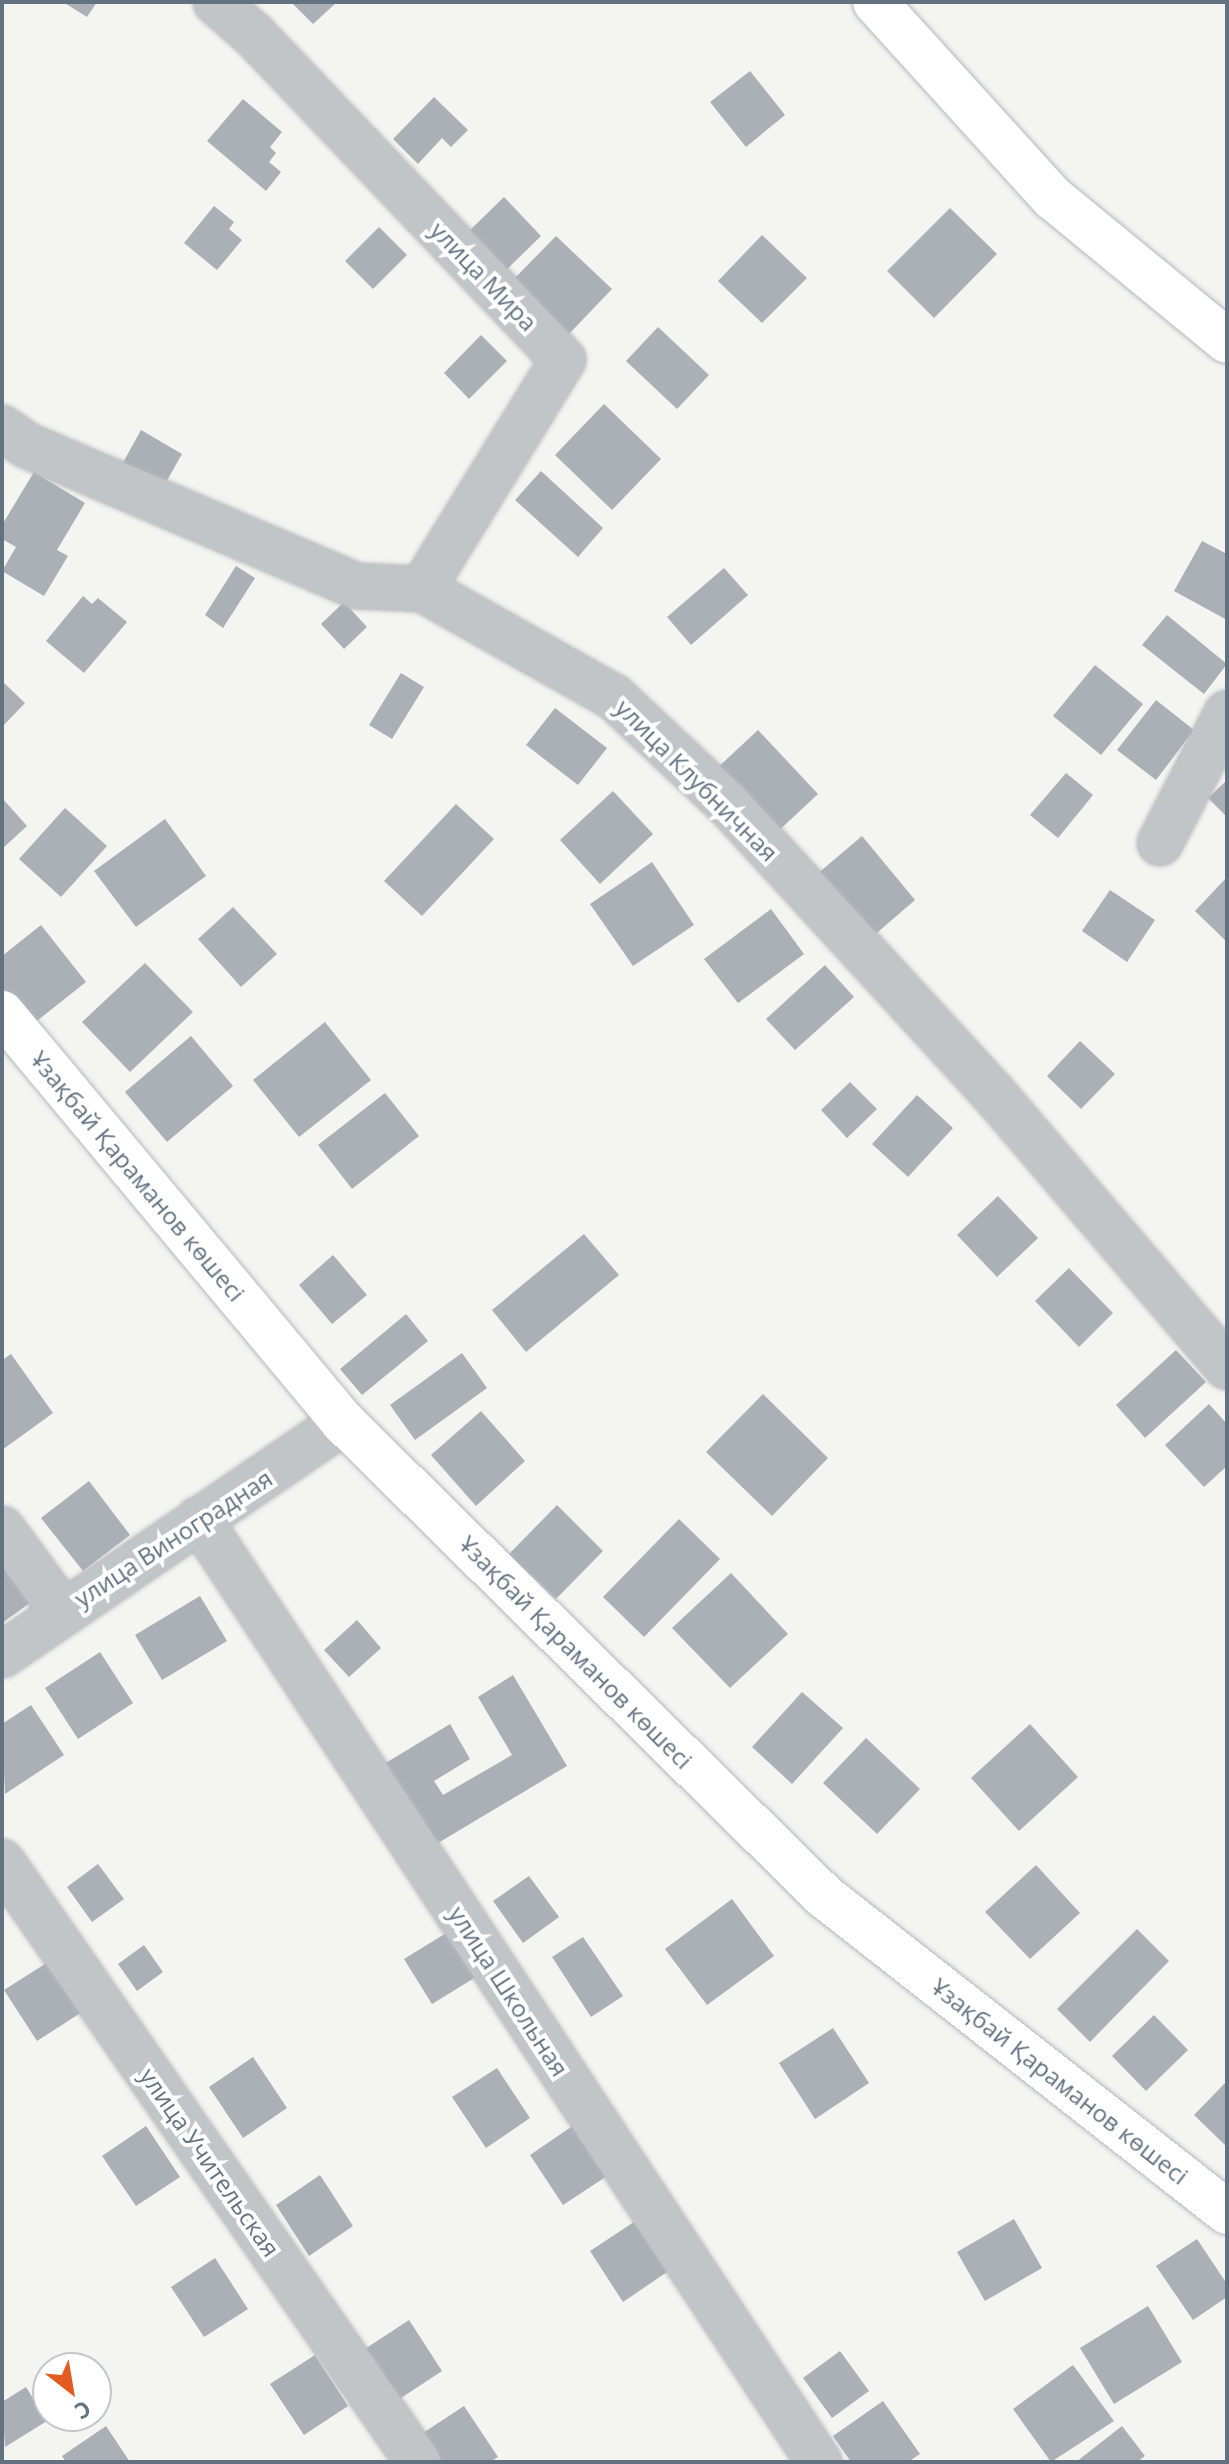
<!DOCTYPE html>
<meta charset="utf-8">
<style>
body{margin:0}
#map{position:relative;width:1229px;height:2464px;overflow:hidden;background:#f4f4f0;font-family:"Open Sans",sans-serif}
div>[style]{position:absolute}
.building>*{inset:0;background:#aab0b6}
.roads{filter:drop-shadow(0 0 2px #b4b8bc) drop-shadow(0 0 2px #b4b8bc)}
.street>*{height:44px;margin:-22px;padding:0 22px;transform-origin:22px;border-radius:22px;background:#c1c5c8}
.secondary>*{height:44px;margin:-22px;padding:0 22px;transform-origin:22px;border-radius:22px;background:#fff}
span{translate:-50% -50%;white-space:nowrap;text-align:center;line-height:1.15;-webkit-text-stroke:8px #fff;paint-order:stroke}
.street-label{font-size:24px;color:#637281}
.frame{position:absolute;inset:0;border:4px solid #637281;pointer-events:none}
.north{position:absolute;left:32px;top:2352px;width:80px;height:80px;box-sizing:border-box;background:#fff;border:2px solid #c1c7cd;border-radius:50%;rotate:149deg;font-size:22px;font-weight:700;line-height:32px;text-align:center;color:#637281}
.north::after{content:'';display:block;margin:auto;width:28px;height:36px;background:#e35b21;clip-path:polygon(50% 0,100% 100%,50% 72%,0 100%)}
</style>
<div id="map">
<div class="building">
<div style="clip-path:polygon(63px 2px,97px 2px,87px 17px)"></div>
<div style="clip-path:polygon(291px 2px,337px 2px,313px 24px)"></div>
<div style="clip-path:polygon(750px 71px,785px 115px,746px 147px,710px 102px)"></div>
<div style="clip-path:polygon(434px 97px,468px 130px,451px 147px,442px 138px,418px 164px,393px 139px)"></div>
<div style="clip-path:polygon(243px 99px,282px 132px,270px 147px,276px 153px,269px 162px,281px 172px,266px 191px,207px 141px)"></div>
<div style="clip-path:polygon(504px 197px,541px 236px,501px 275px,463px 237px)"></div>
<div style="clip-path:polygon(214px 206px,234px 222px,229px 229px,242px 240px,217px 270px,184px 243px)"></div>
<div style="clip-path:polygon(950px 208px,997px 254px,934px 318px,887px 271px)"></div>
<div style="clip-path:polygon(379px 227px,407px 255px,373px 289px,345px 261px)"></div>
<div style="clip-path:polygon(762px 235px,807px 278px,762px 323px,718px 281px)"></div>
<div style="clip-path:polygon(556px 236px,612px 289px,569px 334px,513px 280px)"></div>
<div style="clip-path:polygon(658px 327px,709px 375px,677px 409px,626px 361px)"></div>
<div style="clip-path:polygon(481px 335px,507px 361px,469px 399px,444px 373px)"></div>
<div style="clip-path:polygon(604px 404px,661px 459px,612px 510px,555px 455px)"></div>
<div style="clip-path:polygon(141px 430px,182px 454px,161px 491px,120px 468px)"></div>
<div style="clip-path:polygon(541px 471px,603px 528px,578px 557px,515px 500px)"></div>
<div style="clip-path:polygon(34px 472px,85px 503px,57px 550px,68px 556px,44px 596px,2px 571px,16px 547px,2px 539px,2px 525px)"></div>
<div style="clip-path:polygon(1202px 541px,1227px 554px,1227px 620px,1174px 591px)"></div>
<div style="clip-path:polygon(236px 566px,255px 578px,223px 628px,205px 615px)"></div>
<div style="clip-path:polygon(724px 568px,748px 595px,691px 645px,667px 617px)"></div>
<div style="clip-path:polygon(83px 596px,92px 604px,98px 598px,127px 622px,84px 673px,46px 641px)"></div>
<div style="clip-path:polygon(344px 602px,367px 627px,344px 649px,321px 624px)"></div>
<div style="clip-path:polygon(1167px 615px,1227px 664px,1204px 694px,1142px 645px)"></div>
<div style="clip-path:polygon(1095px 665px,1143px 704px,1101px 755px,1053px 716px)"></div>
<div style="clip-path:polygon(401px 673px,424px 687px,392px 739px,369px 725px)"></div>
<div style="clip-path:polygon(2px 681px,25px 703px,2px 727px)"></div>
<div style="clip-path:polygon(1156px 700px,1194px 730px,1156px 780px,1117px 750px)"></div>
<div style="clip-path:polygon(555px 708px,607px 748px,578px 785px,526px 745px)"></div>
<div style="clip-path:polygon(758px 730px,818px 794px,774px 835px,714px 771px)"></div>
<div style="clip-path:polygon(1066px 773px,1093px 795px,1058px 838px,1030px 815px)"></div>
<div style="clip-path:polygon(1227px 780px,1227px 817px,1208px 798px)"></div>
<div style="clip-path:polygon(613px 791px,653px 834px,600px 884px,560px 840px)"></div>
<div style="clip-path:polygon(2px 798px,27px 826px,2px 849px)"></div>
<div style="clip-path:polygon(456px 804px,494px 839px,422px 916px,384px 881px)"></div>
<div style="clip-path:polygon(65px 808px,107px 846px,61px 897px,19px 859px)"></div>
<div style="clip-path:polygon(165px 819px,206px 876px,136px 927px,94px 871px)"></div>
<div style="clip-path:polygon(862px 836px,915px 900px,871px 938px,816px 875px)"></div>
<div style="clip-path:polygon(652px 862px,694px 925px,633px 966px,590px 904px)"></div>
<div style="clip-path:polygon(1227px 877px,1227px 942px,1195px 911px)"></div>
<div style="clip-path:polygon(1110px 890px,1155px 920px,1127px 962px,1082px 931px)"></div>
<div style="clip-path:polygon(233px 907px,277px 954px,241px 987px,198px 939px)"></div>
<div style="clip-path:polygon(771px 909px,804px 954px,738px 1003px,704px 959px)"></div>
<div style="clip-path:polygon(41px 925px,86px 982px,28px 1028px,2px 996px,2px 956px)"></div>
<div style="clip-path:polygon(145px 963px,193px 1012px,130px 1072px,82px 1022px)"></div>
<div style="clip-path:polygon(825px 965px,854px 997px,795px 1050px,766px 1019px)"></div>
<div style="clip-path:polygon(325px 1022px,371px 1080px,299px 1137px,253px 1080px)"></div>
<div style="clip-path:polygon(191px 1036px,233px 1086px,167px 1142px,125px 1092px)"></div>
<div style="clip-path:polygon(1080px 1041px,1115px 1074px,1081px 1109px,1047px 1076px)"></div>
<div style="clip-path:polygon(850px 1082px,877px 1109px,847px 1138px,821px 1110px)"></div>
<div style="clip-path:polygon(385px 1093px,419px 1136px,352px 1189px,318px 1145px)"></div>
<div style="clip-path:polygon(917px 1095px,953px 1128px,908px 1177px,872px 1144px)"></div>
<div style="clip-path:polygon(998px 1196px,1038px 1238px,997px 1277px,957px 1235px)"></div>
<div style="clip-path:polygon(584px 1234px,619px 1275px,526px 1352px,492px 1310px)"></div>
<div style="clip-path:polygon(333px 1255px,367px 1295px,332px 1324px,299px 1285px)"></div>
<div style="clip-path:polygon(1069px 1268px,1113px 1313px,1079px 1347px,1035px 1301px)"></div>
<div style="clip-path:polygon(406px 1314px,428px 1341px,362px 1395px,340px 1369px)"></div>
<div style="clip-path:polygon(1176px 1350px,1206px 1382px,1145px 1438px,1116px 1405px)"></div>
<div style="clip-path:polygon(462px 1353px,487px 1388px,415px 1440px,390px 1405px)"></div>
<div style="clip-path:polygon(11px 1354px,53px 1413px,2px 1450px,2px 1360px)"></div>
<div style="clip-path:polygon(763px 1394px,828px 1458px,772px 1516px,706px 1452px)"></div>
<div style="clip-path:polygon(1209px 1404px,1227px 1424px,1227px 1466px,1204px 1487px,1165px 1445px)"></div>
<div style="clip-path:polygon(481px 1411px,525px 1461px,476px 1506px,431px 1455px)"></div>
<div style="clip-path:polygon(89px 1481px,130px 1535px,83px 1571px,41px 1518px)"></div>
<div style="clip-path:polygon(557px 1505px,603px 1551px,556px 1599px,509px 1554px)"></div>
<div style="clip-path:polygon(679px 1519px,720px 1559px,644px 1637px,603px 1597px)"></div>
<div style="clip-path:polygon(2px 1554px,34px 1600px,2px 1623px)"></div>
<div style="clip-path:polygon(731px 1573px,788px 1634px,730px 1688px,672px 1628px)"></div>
<div style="clip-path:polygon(200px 1596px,227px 1641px,162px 1680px,135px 1635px)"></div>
<div style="clip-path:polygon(357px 1620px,381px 1648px,349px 1677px,324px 1650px)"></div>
<div style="clip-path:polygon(100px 1652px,133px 1703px,78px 1739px,45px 1688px)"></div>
<div style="clip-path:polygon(513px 1675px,567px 1766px,438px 1843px,384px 1764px,450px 1724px,470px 1759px,434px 1781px,443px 1795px,512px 1755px,478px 1697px)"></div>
<div style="clip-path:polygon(802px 1692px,843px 1728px,792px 1784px,752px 1747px)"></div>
<div style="clip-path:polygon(31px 1705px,64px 1755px,5px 1794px,2px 1724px)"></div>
<div style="clip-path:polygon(1030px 1724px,1078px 1777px,1019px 1831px,971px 1778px)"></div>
<div style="clip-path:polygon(866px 1738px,920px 1789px,877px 1834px,823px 1783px)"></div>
<div style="clip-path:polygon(98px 1864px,124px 1899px,92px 1922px,67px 1887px)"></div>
<div style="clip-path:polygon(1036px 1865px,1080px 1913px,1030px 1959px,985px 1912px)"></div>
<div style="clip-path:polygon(529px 1876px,559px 1917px,523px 1943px,493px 1901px)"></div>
<div style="clip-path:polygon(732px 1899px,774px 1956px,707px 2005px,665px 1949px)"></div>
<div style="clip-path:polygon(456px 1927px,484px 1972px,432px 2004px,404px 1959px)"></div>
<div style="clip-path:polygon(1137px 1929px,1169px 1961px,1090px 2042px,1057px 2009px)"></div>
<div style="clip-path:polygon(583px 1937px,623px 1996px,591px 2017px,552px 1957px)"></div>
<div style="clip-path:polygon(144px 1945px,163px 1972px,137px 1991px,118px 1964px)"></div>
<div style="clip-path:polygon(48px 1962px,82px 2012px,37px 2041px,4px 1990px)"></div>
<div style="clip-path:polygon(1154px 2015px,1188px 2050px,1146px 2091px,1112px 2056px)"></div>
<div style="clip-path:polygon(833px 2028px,869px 2083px,815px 2119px,779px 2063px)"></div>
<div style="clip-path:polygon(253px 2057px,287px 2108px,243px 2138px,209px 2087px)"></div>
<div style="clip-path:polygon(497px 2068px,530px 2118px,486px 2148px,452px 2097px)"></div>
<div style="clip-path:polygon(1227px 2081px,1227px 2147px,1194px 2115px)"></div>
<div style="clip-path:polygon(574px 2125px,607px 2176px,563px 2205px,530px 2155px)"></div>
<div style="clip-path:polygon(146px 2126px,180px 2177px,136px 2206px,102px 2156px)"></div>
<div style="clip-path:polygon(320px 2175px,353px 2226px,309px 2256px,276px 2205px)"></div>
<div style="clip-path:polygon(1014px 2219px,1042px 2268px,985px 2301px,957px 2252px)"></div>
<div style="clip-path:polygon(634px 2222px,667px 2272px,623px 2302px,590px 2251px)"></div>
<div style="clip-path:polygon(1197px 2239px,1227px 2284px,1227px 2297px,1193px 2320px,1156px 2266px)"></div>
<div style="clip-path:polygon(215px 2258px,248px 2309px,204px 2337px,171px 2287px)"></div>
<div style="clip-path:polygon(1148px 2306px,1182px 2362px,1114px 2404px,1080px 2348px)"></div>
<div style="clip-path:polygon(409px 2320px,442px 2371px,398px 2400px,365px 2349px)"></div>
<div style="clip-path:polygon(840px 2351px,869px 2391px,832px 2418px,803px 2378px)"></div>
<div style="clip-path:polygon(315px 2355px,348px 2406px,304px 2435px,270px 2384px)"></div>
<div style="clip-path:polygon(1073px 2365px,1114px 2421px,1051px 2462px,1013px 2409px)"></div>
<div style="clip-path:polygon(26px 2387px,47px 2421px,5px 2447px,2px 2402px)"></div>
<div style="clip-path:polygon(883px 2401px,920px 2454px,908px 2462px,851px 2462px,833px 2436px)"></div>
<div style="clip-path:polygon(464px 2406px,498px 2457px,490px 2462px,438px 2462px,420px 2435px)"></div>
<div style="clip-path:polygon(106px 2426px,130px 2462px,66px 2462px,62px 2456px)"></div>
<div style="clip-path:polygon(1122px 2426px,1145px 2456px,1137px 2462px,1076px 2462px)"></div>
</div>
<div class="roads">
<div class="street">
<div style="left:216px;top:2px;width:50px;rotate:41deg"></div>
<div style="left:254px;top:35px;width:448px;rotate:46.4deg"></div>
<div style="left:563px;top:360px;width:269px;rotate:121.6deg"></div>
<div style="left:2px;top:428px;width:29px;rotate:35deg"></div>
<div style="left:26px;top:445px;width:360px;rotate:23.1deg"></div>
<div style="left:357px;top:586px;width:65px;rotate:2.6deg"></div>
<div style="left:422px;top:589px;width:220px;rotate:29.4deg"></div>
<div style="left:614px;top:697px;width:156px;rotate:43.2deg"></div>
<div style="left:728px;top:804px;width:392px;rotate:47.5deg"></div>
<div style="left:993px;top:1093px;width:360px;rotate:49.5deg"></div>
<div style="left:1160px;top:843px;width:146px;rotate:-62.7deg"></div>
<div style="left:199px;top:1519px;width:1129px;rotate:56.68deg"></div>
<div style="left:2px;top:1529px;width:102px;rotate:53.8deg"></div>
<div style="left:2px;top:1655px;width:413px;rotate:-34.3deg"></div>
<div style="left:2px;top:1862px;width:730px;rotate:55.27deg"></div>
</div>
<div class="secondary">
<div style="left:875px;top:2px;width:265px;rotate:47.8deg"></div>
<div style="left:1053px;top:198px;width:225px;rotate:39.4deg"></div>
<div style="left:2px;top:1013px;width:533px;rotate:50.18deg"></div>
<div style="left:343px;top:1422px;width:675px;rotate:44.58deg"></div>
<div style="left:824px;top:1896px;width:512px;rotate:38.1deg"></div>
</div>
</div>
<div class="street-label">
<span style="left:484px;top:276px;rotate:46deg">улица Мира</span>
<span style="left:697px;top:780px;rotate:45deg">улица Клубничная</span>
<span style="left:138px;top:1176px;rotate:50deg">Ұзақбай Қараманов көшесі</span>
<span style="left:173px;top:1538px;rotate:-33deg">улица Виноградная</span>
<span style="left:576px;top:1652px;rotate:45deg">Ұзақбай Қараманов көшесі</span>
<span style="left:509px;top:1991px;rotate:57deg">улица Школьная</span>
<span style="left:1060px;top:2081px;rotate:38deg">Ұзақбай Қараманов көшесі</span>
<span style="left:210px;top:2162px;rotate:55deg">улица Учительская</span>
</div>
<div class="frame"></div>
<div class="north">С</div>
</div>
